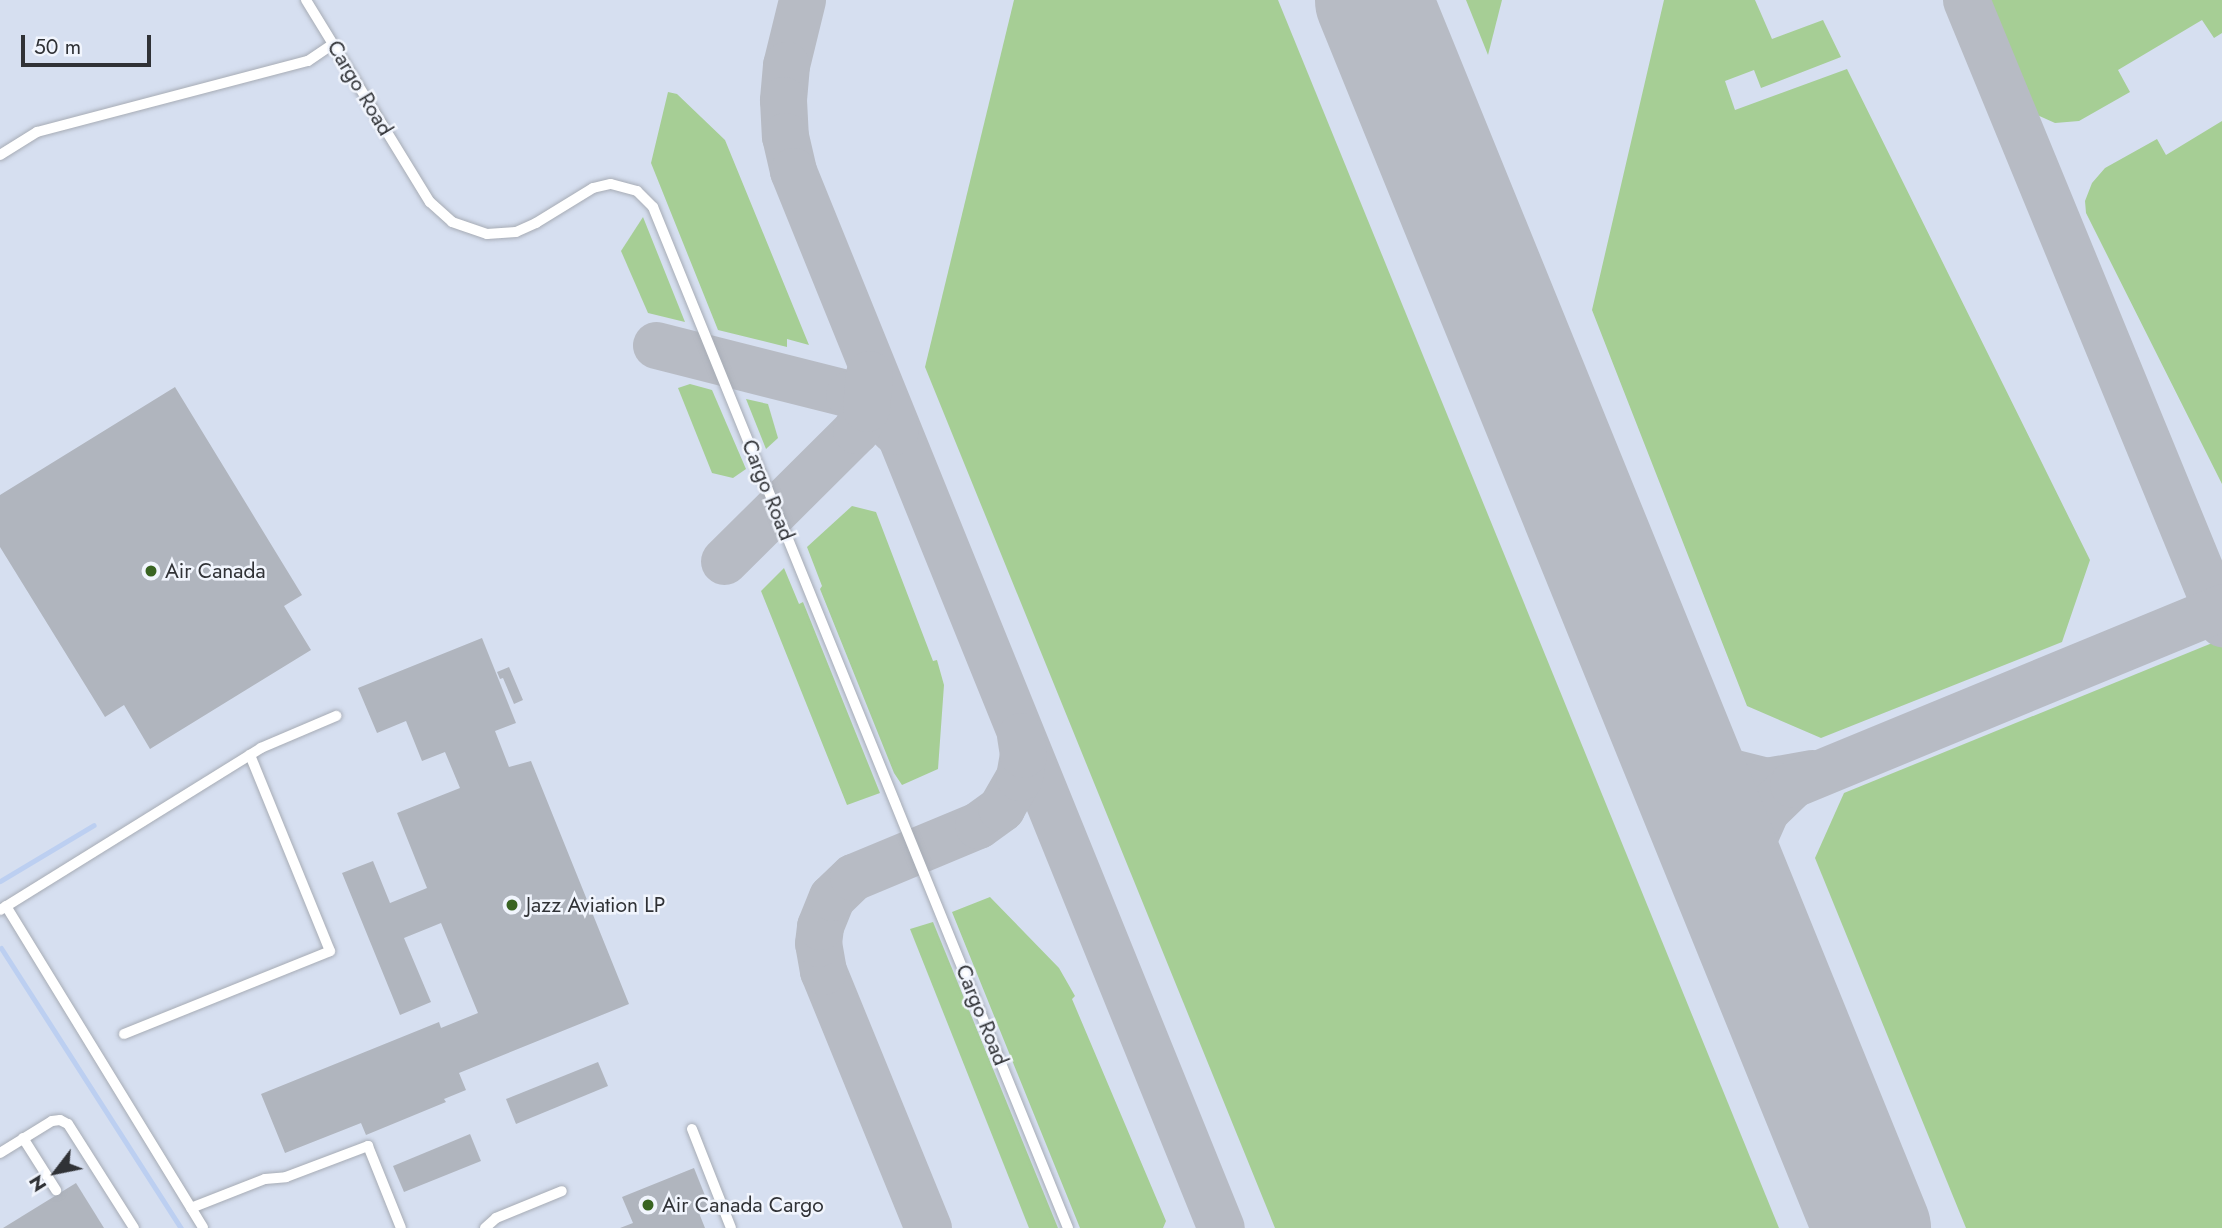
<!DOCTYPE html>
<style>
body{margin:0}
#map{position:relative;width:2222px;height:1228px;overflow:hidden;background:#e3e8f2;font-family:Jost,sans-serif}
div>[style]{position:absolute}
.built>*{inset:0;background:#d6dff0}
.green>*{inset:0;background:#a6ce95}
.stream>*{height:5px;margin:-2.5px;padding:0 2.5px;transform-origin:2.5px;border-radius:2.5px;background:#bccff1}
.taxiway>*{height:47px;margin:-23.5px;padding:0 23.5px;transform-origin:23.5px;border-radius:23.5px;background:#b7bbc4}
.runway>*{height:117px;margin:-58.5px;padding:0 58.5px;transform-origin:58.5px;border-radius:58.5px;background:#b7bbc4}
.building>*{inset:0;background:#b0b5be}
.roads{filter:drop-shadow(0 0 2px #a7acb5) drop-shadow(0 0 2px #a7acb5)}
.lane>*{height:10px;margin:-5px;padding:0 5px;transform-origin:5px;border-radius:5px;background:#fff}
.dots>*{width:19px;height:19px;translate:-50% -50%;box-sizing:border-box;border:4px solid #f1f5fd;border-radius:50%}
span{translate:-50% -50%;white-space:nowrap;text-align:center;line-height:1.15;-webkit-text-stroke:5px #f1f5fd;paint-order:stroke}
.street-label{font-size:21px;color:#303236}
.poi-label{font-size:21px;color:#303236}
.left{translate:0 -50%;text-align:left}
.north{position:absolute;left:21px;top:1137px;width:70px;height:70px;-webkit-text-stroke:5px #f1f5fd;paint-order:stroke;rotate:238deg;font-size:19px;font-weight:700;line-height:28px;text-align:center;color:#303236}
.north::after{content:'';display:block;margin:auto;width:24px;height:32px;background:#303236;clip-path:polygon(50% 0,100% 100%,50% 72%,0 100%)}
.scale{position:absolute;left:21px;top:35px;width:130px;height:32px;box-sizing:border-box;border:4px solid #303236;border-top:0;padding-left:9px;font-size:21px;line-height:24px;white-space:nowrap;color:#303236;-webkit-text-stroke:5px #f1f5fd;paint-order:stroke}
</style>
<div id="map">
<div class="built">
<div style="clip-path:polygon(0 0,2222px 0,2222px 1228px,0 1228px)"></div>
</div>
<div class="green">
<div style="clip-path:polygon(1014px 0,1278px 0,1779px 1228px,1275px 1228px,925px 367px)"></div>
<div style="clip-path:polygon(1466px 0,1502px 0,1488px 55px)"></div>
<div style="clip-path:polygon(1664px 0,1755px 0,1772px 39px,1823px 20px,1841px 57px,1761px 88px,1754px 70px,1725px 81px,1735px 110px,1847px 69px,2090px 560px,2062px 642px,1821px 738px,1747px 706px,1592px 310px)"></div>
<div style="clip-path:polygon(1977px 0,2222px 0,2222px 33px,2214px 38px,2202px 20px,2118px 70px,2130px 92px,2079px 121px,2055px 123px,2035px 114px,2029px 106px)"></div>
<div style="clip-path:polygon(668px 92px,677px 94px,725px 140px,809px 345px,787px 339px,787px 347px,718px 330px,651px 163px)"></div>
<div style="clip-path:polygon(2222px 121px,2222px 484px,2086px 213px,2085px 201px,2092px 183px,2105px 168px,2157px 139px,2166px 155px)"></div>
<div style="clip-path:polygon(643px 217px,685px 322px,648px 313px,621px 251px)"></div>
<div style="clip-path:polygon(690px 384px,712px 390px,746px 469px,733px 478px,712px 473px,678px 388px)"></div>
<div style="clip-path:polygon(746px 399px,768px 404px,778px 438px,766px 449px)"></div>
<div style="clip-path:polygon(852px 506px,876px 512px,933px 661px,937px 660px,944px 685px,938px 769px,902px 785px,894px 773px,820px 589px,822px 586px,807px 547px)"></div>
<div style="clip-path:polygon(784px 568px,799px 604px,803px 602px,880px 793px,847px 805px,761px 591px)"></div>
<div style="clip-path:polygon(2222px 639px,2222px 1228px,1966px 1228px,1815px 858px,1844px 793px)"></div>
<div style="clip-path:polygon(990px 897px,1059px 968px,1075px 996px,1072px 999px,1166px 1221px,1163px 1228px,1080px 1228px,952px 912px)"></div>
<div style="clip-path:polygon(933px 922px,1058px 1228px,1029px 1228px,910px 929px)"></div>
</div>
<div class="stream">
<div style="left:0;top:881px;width:109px;rotate:-30.8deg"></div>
<div style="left:1px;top:948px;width:333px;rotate:57.3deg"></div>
</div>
<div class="taxiway">
<div style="left:802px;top:0;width:67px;rotate:103.8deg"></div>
<div style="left:786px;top:65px;width:35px;rotate:95deg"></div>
<div style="left:783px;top:100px;width:36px;rotate:87deg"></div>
<div style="left:785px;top:136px;width:36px;rotate:77deg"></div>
<div style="left:793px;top:171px;width:1140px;rotate:67.96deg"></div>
<div style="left:1966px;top:0;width:674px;rotate:67.66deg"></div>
<div style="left:656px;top:345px;width:199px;rotate:14.2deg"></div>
<div style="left:849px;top:394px;width:24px;rotate:30deg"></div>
<div style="left:870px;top:406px;width:35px;rotate:45deg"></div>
<div style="left:724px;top:561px;width:186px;rotate:-44.8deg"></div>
<div style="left:856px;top:430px;width:24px;rotate:-66deg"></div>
<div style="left:866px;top:408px;width:34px;rotate:-85deg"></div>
<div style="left:1648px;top:676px;width:59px;rotate:61.7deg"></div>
<div style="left:1676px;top:728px;width:46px;rotate:45.9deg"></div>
<div style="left:1708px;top:761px;width:25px;rotate:26deg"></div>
<div style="left:1731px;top:772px;width:36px;rotate:14deg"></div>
<div style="left:1766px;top:781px;width:47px;rotate:-9.9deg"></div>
<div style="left:1764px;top:961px;width:65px;rotate:-106.2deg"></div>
<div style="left:1746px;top:899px;width:46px;rotate:-88.8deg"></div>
<div style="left:1747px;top:853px;width:47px;rotate:-66.2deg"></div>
<div style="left:1766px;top:810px;width:37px;rotate:-44deg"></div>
<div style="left:1793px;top:784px;width:464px;rotate:-22.4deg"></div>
<div style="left:928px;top:1228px;width:278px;rotate:-112.2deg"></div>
<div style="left:823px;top:971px;width:28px;rotate:-100deg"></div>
<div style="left:818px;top:943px;width:17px;rotate:-83deg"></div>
<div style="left:820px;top:926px;width:31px;rotate:-68deg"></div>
<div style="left:832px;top:897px;width:29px;rotate:-44deg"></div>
<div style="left:853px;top:877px;width:135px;rotate:-22.6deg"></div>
<div style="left:978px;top:825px;width:29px;rotate:-36deg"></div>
<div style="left:1001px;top:808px;width:36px;rotate:-60deg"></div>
<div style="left:1019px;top:777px;width:23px;rotate:-80deg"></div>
<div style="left:1023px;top:754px;width:18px;rotate:-99deg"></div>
</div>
<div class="runway">
<div style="left:1373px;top:0;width:1326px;rotate:67.89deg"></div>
</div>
<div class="building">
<div style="clip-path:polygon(175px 387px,302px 595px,284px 606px,311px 650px,150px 749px,124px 705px,105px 717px,0 547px,0 495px)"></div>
<div style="clip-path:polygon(482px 638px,516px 723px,495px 731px,509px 767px,531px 761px,629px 1004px,459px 1073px,466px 1090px,444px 1099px,446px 1102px,366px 1135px,361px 1123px,285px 1153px,261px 1094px,439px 1022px,441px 1028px,478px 1013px,441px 923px,404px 938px,431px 1002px,400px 1015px,342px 873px,373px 861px,390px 903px,427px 888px,397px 813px,460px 788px,445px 752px,422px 761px,406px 721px,377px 733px,358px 688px)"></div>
<div style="clip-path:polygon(509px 667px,523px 700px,514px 704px,503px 678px,500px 679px,497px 672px)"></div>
<div style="clip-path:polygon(598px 1062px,608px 1086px,516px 1124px,506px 1099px)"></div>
<div style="clip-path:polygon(470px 1134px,481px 1161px,404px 1192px,393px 1166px)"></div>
<div style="clip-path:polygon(694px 1168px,710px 1208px,699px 1213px,705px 1228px,620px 1228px,633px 1223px,622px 1197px)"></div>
<div style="clip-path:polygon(76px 1183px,104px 1228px,3px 1228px)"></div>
</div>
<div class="roads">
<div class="lane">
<div style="left:306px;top:0;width:237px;rotate:58.5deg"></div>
<div style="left:430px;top:202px;width:30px;rotate:42deg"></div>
<div style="left:452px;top:222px;width:37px;rotate:19deg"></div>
<div style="left:487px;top:234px;width:29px;rotate:-4deg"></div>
<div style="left:516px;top:232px;width:22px;rotate:-24deg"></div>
<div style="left:536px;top:223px;width:67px;rotate:-31.6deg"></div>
<div style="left:593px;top:188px;width:18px;rotate:-13deg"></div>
<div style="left:611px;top:184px;width:27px;rotate:15deg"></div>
<div style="left:637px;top:191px;width:23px;rotate:45deg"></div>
<div style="left:653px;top:207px;width:1102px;rotate:67.88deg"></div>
<div style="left:0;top:155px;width:44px;rotate:-31.9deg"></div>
<div style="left:37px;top:132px;width:280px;rotate:-14.7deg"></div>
<div style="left:308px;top:61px;width:30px;rotate:-34deg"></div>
<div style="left:6px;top:906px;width:377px;rotate:58.5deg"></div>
<div style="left:0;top:910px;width:307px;rotate:-31.8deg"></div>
<div style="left:261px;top:748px;width:82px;rotate:-23.1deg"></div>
<div style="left:124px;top:1034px;width:222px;rotate:-21.9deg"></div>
<div style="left:330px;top:951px;width:212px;rotate:-112.2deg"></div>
<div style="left:692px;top:1129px;width:106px;rotate:68.5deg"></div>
<div style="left:23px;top:1138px;width:62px;rotate:57.6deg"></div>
<div style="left:0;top:1153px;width:61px;rotate:-31.6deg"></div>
<div style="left:52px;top:1121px;width:8px;rotate:-7deg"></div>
<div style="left:60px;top:1120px;width:9px;rotate:27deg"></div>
<div style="left:68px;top:1124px;width:123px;rotate:57.6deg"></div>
<div style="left:191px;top:1208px;width:79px;rotate:-21.4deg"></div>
<div style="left:265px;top:1179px;width:21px;rotate:-5deg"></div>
<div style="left:286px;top:1177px;width:88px;rotate:-20.7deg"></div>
<div style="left:368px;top:1146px;width:88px;rotate:68.1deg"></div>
<div style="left:485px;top:1228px;width:15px;rotate:-42deg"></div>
<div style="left:496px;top:1218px;width:71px;rotate:-22.2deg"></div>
</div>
</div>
<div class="dots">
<div style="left:151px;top:571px;background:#396422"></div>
<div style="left:512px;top:905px;background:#396422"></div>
<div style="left:648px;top:1205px;background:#396422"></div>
</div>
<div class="street-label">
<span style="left:360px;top:88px;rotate:59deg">Cargo Road</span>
<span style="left:768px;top:490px;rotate:68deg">Cargo Road</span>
<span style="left:982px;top:1015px;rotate:68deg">Cargo Road</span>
</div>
<div class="poi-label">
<span class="left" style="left:165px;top:571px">Air Canada</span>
<span class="left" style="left:526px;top:905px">Jazz Aviation LP</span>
<span class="left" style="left:662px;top:1205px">Air Canada Cargo</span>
</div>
<div class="north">N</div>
<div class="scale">50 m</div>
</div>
